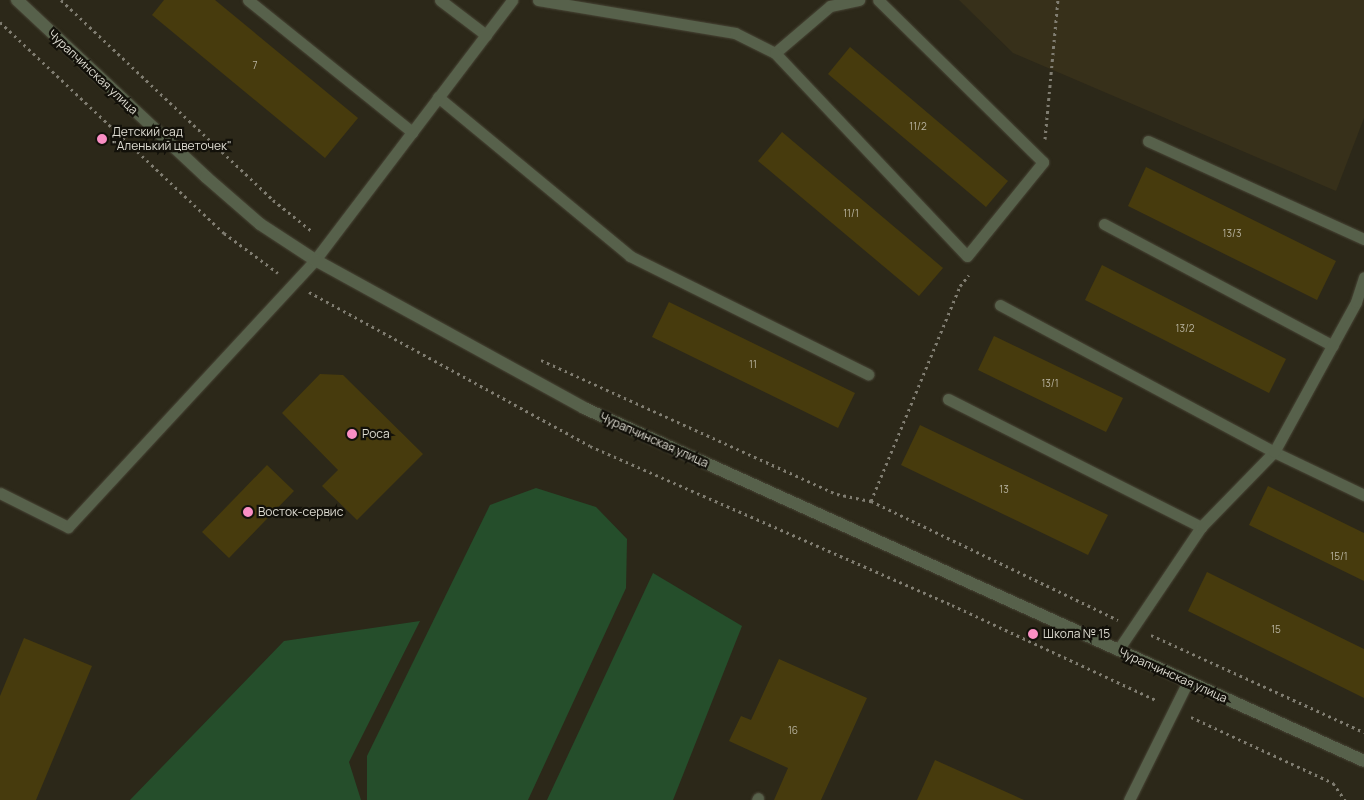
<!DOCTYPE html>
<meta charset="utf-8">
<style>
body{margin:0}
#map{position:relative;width:1364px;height:800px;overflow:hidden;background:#2c2819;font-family:Manrope,sans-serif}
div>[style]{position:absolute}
.built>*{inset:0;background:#37301a}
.green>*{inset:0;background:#254e2b}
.building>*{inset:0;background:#473b0d}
.path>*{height:3px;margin-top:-1.5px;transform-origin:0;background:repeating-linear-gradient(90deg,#807d71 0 2.5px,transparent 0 6.5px)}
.roads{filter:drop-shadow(0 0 1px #484536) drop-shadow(0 0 1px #484536)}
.service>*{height:11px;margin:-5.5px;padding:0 5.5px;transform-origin:5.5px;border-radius:5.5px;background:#57614b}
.minor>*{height:12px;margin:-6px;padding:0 6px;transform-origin:6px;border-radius:6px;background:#57614b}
.dots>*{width:14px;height:14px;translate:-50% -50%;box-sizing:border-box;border:2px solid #13110a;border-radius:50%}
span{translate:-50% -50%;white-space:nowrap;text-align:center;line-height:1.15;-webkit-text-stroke:4.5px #13110a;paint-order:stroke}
.number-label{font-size:10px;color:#b8b3a0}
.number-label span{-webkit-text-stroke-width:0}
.street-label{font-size:12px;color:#dddbd1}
.poi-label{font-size:12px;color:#dddbd1}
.left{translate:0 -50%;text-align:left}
</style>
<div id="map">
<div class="built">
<div style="clip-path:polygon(959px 0,1364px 0,1364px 118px,1336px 191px,1013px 53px)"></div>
</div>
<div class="green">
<div style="clip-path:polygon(536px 488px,596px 507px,627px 539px,626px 588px,528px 800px,367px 800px,367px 756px,490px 505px)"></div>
<div style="clip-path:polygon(653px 573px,742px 626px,673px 800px,547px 800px)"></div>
<div style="clip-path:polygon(420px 621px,349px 762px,361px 800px,130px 800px,284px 641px)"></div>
</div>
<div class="building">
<div style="clip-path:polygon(164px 0,215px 0,358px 118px,325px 158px,152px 15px)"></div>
<div style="clip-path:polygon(850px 47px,1008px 181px,986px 207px,828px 74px)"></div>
<div style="clip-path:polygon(782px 132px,943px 268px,919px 296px,758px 161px)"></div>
<div style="clip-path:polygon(1146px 167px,1336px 261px,1317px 300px,1128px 206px)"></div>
<div style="clip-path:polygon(1102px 265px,1286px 359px,1269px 393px,1085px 300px)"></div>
<div style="clip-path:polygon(669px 302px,855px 393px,838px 428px,652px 337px)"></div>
<div style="clip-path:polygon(994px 336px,1123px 398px,1106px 432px,978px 370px)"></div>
<div style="clip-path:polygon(320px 374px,343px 375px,423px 454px,357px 520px,322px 486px,338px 470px,282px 413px)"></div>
<div style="clip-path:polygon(920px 425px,1108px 515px,1088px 555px,901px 465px)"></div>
<div style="clip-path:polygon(267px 465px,294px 491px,229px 558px,202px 532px)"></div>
<div style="clip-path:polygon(1268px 486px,1364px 533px,1364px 581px,1249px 525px)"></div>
<div style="clip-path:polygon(1207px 572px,1364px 649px,1364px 698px,1188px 611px)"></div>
<div style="clip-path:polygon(24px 638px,92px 666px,36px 800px,0 800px,0 696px)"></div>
<div style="clip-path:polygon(779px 659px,867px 698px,821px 800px,774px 800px,788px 768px,729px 741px,741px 716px,751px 720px)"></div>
<div style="clip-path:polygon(935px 760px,1024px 800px,917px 800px)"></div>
</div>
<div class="path">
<div style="left:61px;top:0;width:291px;rotate:43.3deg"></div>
<div style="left:273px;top:200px;width:51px;rotate:38.7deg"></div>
<div style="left:0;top:22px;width:308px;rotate:43.3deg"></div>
<div style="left:224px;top:233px;width:67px;rotate:36.5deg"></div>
<div style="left:1045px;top:139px;width:140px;rotate:-84.7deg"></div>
<div style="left:309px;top:292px;width:320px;rotate:28.7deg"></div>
<div style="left:590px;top:446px;width:395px;rotate:23.7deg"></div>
<div style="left:952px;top:605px;width:227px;rotate:25deg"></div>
<div style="left:541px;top:360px;width:325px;rotate:24.4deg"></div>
<div style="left:837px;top:494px;width:35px;rotate:12deg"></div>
<div style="left:871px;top:501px;width:274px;rotate:25.7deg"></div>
<div style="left:871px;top:501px;width:233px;rotate:-67.5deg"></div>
<div style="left:960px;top:286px;width:14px;rotate:-51deg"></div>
<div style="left:1151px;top:635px;width:234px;rotate:24.5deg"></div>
<div style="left:1191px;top:717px;width:157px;rotate:24.9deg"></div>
<div style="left:1333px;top:783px;width:21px;rotate:55deg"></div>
</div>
<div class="roads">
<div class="service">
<div style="left:248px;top:0;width:211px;rotate:38.8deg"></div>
<div style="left:440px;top:0;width:58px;rotate:37.3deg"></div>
<div style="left:538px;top:0;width:200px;rotate:9.5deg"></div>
<div style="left:735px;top:33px;width:45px;rotate:26.6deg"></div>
<div style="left:775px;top:53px;width:72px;rotate:-40.5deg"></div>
<div style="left:830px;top:6px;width:30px;rotate:-12deg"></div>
<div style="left:775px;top:53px;width:279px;rotate:46.6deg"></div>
<div style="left:967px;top:256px;width:121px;rotate:-51deg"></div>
<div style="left:1043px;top:162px;width:231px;rotate:-135.5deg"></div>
<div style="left:438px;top:97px;width:249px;rotate:39.6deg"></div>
<div style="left:630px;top:256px;width:266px;rotate:26.4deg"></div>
<div style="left:1148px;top:141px;width:237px;rotate:24.4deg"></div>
<div style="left:1104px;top:224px;width:259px;rotate:28deg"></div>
<div style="left:1000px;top:305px;width:311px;rotate:28.2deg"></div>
<div style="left:1274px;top:452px;width:100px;rotate:25.5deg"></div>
<div style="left:948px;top:399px;width:284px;rotate:26.8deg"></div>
<div style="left:0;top:493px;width:76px;rotate:26.6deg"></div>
<div style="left:68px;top:527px;width:364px;rotate:-47.2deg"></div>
<div style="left:315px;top:260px;width:326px;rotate:-52.8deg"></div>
<div style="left:1118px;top:650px;width:148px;rotate:-56deg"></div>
<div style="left:1201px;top:527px;width:105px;rotate:-45.8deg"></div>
<div style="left:1274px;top:452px;width:171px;rotate:-61.3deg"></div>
<div style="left:1356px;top:302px;width:26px;rotate:-72deg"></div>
<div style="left:757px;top:800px;width:2px;rotate:-63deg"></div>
<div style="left:1129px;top:800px;width:133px;rotate:-63.6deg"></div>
</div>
<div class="minor">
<div style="left:17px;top:0;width:259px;rotate:43.1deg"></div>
<div style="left:206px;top:177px;width:72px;rotate:41deg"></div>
<div style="left:260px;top:224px;width:66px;rotate:33.2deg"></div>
<div style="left:315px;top:260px;width:307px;rotate:28.8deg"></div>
<div style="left:584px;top:408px;width:856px;rotate:24.35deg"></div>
</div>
</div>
<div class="dots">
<div style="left:102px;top:139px;background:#fb8fc4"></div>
<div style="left:352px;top:434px;background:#fb8fc4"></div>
<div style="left:248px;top:512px;background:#fb8fc4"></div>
<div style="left:1033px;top:634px;background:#fb8fc4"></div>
</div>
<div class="number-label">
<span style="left:255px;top:66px">7</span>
<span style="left:918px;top:127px">11/2</span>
<span style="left:851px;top:214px">11/1</span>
<span style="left:1232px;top:234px">13/3</span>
<span style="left:1185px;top:329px">13/2</span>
<span style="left:753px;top:365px">11</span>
<span style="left:1050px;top:384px">13/1</span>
<span style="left:1004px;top:490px">13</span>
<span style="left:1339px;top:557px">15/1</span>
<span style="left:1276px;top:630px">15</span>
<span style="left:793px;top:731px">16</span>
</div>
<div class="street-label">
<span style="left:93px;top:72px;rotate:43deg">Чурапчинская улица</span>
<span style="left:654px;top:440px;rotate:24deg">Чурапчинская улица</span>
<span style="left:1173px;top:675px;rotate:24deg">Чурапчинская улица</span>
</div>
<div class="poi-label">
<span class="left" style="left:112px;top:139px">Детский сад<br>"Аленький цветочек"</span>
<span class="left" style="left:362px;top:434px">Роса</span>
<span class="left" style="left:258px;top:512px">Восток-сервис</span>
<span class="left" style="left:1043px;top:634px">Школа № 15</span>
</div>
</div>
